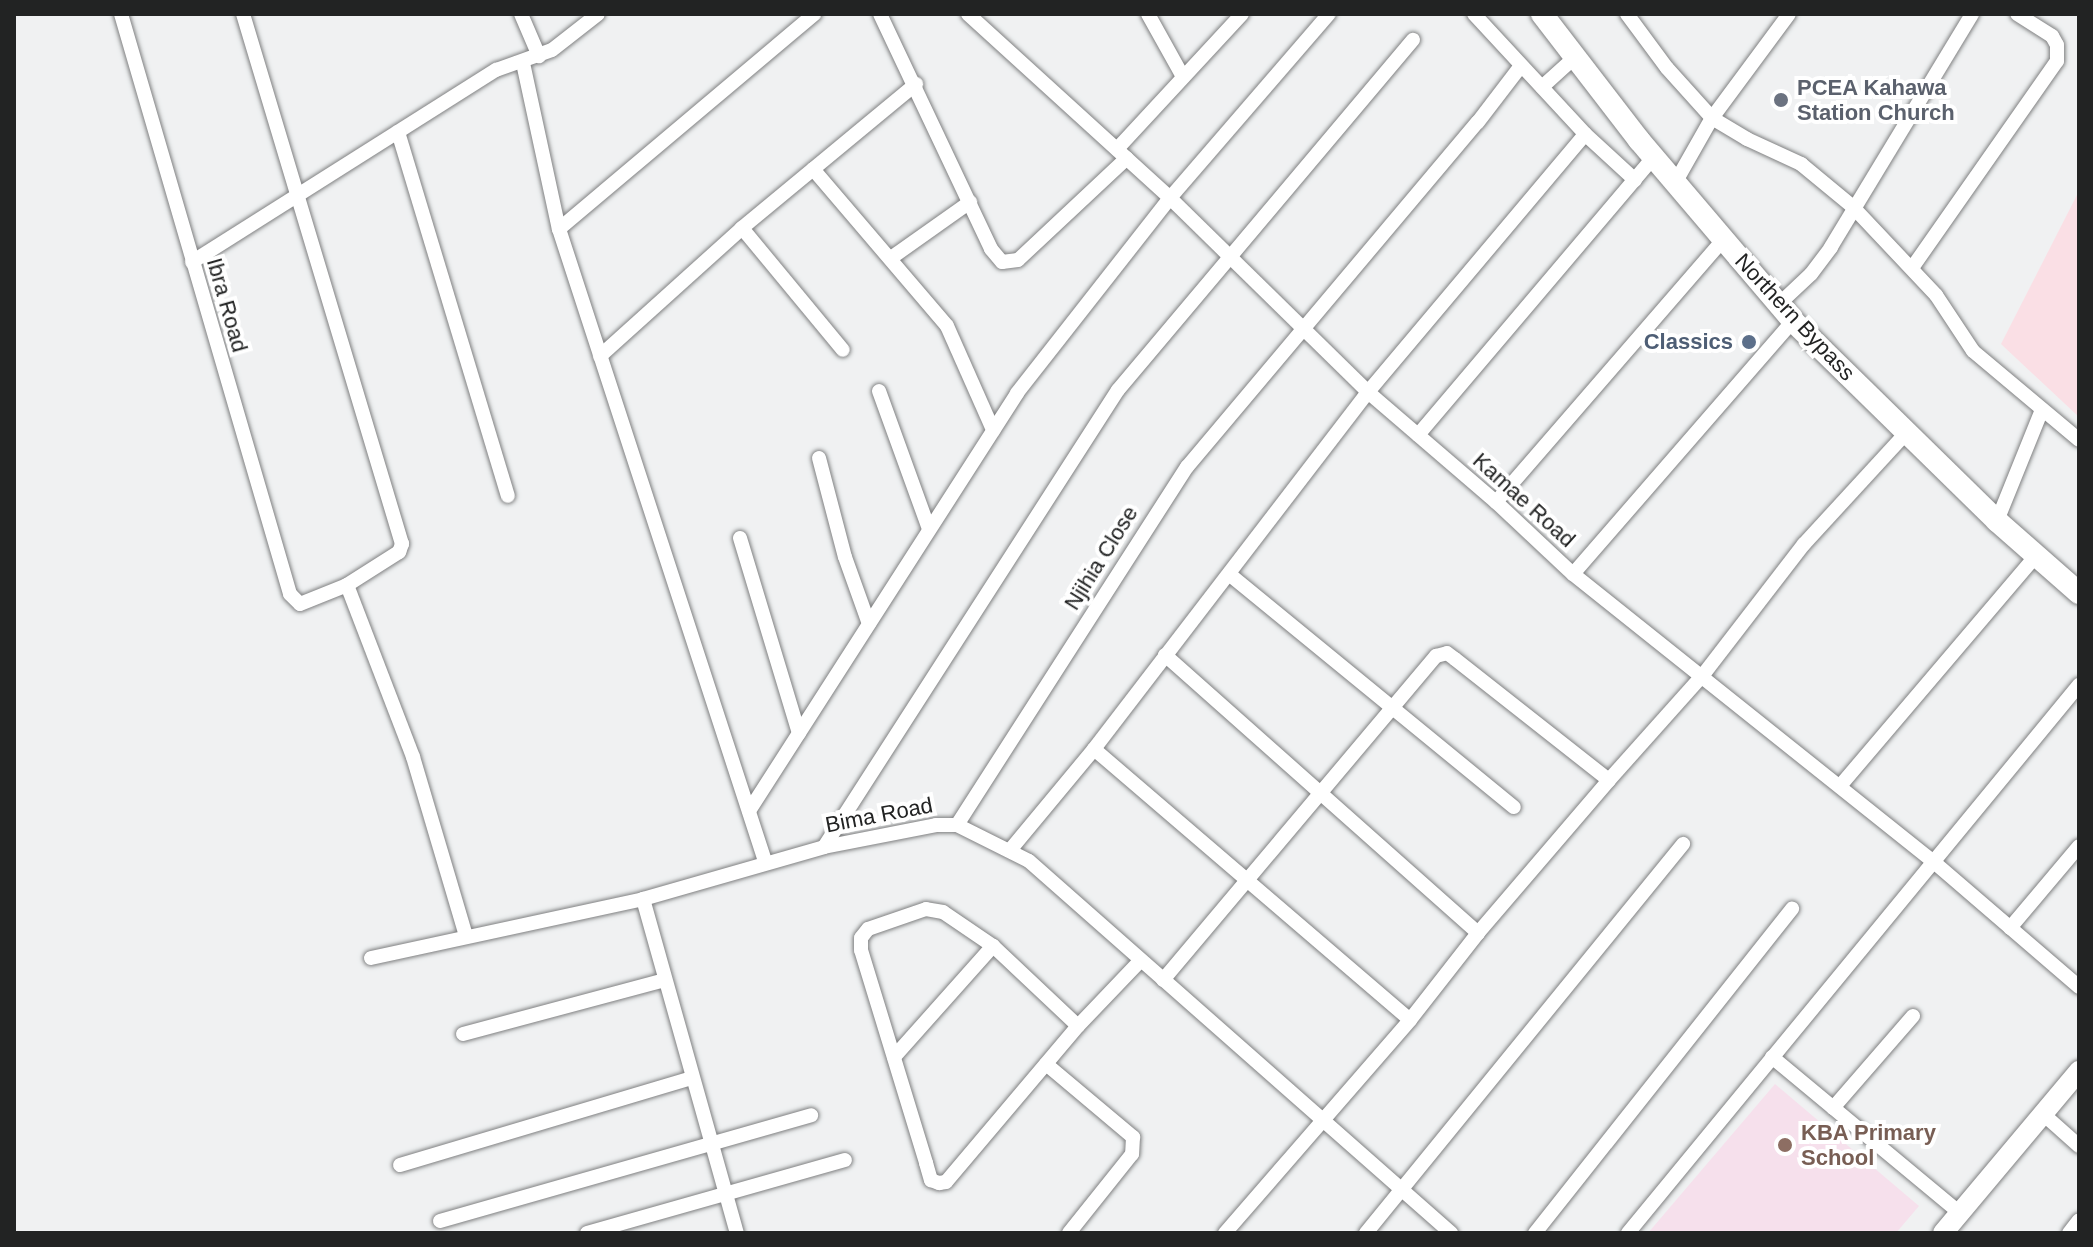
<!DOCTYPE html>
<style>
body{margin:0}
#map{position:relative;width:2093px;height:1247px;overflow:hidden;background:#f0f1f2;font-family:Arial,sans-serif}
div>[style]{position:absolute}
.industrial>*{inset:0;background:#fadfe5}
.education>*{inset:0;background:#f6e0ec}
.roads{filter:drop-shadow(0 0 2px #7f8081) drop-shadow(0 0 2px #7f8081)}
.street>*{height:14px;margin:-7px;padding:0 7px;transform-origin:7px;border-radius:7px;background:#fff}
.secondary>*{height:20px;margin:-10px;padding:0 10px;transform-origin:10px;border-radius:10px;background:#fff}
.primary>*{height:22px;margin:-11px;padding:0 11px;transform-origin:11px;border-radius:11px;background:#fff}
.dots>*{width:22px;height:22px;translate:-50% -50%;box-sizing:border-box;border:4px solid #fff;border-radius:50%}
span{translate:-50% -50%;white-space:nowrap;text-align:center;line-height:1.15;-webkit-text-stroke:8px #fff;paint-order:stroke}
.worship-label{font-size:22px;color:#5b616d;font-weight:700}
.left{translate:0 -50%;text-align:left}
.street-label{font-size:22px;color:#222323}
.service-label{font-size:22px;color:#4e5e75;font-weight:700}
.right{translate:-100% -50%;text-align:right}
.education-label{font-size:22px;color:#785e54;font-weight:700}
.frame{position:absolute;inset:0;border:16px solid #222323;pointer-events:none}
</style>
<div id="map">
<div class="industrial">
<div style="clip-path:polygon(2079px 191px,2079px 417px,2001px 344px)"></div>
</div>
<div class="education">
<div style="clip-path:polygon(1775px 1084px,1919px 1206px,1896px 1233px,1648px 1233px)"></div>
</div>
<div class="roads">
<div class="street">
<div style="left:121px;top:14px;width:604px;rotate:73.75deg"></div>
<div style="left:290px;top:594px;width:14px;rotate:45deg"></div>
<div style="left:300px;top:604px;width:51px;rotate:-22deg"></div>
<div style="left:347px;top:585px;width:62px;rotate:-32.4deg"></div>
<div style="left:399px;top:552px;width:9px;rotate:-69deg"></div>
<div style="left:402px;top:544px;width:553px;rotate:-106.7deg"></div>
<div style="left:521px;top:14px;width:46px;rotate:66.8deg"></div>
<div style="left:880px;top:14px;width:260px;rotate:64.7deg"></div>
<div style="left:991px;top:249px;width:17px;rotate:50deg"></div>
<div style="left:1002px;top:262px;width:16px;rotate:-7deg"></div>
<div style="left:1018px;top:260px;width:149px;rotate:-43.1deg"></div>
<div style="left:968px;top:14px;width:273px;rotate:42.3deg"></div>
<div style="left:1170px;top:198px;width:277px;rotate:44.4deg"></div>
<div style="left:1368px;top:392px;width:169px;rotate:40.7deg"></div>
<div style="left:1496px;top:502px;width:105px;rotate:43.1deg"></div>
<div style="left:1573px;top:574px;width:463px;rotate:38.6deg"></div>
<div style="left:1935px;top:863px;width:190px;rotate:40.7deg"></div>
<div style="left:1148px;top:14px;width:72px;rotate:60.9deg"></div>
<div style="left:1474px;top:14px;width:163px;rotate:47.2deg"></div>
<div style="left:1627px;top:14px;width:67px;rotate:53.5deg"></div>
<div style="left:1667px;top:68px;width:67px;rotate:48deg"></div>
<div style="left:1712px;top:118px;width:41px;rotate:31deg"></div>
<div style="left:1747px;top:139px;width:60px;rotate:24.8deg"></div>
<div style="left:1801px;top:164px;width:67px;rotate:39.6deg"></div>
<div style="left:1853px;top:207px;width:121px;rotate:46.7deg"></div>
<div style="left:1936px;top:295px;width:67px;rotate:56.5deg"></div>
<div style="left:1973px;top:351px;width:138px;rotate:40deg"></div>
<div style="left:523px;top:63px;width:170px;rotate:77.8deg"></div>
<div style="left:559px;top:229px;width:665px;rotate:71.95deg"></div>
<div style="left:1542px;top:87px;width:43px;rotate:-42.2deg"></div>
<div style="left:398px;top:132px;width:380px;rotate:73.2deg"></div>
<div style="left:1117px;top:149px;width:184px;rotate:-47.2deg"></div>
<div style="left:813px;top:169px;width:206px;rotate:49.5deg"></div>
<div style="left:947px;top:326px;width:114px;rotate:66.1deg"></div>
<div style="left:1675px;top:183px;width:75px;rotate:-60.4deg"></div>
<div style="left:1712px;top:118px;width:129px;rotate:-53.5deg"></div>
<div style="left:742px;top:228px;width:158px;rotate:50.4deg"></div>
<div style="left:559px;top:229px;width:334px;rotate:-40.1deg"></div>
<div style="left:891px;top:258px;width:97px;rotate:-35.3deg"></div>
<div style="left:192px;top:262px;width:360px;rotate:-32.3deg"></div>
<div style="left:496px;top:70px;width:59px;rotate:-19.7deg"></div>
<div style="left:552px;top:50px;width:58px;rotate:-38deg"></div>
<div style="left:1912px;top:268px;width:253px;rotate:-55deg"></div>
<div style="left:2057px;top:61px;width:16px;rotate:-90deg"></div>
<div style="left:2057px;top:45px;width:10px;rotate:-119deg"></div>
<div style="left:2052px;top:36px;width:41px;rotate:-147.8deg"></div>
<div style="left:1778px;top:305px;width:45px;rotate:-43.2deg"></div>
<div style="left:1811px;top:274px;width:34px;rotate:-53deg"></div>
<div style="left:1831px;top:247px;width:272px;rotate:-58.8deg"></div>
<div style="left:600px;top:356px;width:191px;rotate:-42deg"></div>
<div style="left:742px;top:228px;width:226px;rotate:-39.6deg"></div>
<div style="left:879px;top:391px;width:147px;rotate:70.1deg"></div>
<div style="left:1418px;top:435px;width:365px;rotate:-49.7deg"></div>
<div style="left:819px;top:458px;width:102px;rotate:75.3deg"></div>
<div style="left:845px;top:557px;width:71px;rotate:70.3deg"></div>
<div style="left:1496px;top:502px;width:347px;rotate:-49.1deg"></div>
<div style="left:1997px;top:521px;width:118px;rotate:-68deg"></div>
<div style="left:740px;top:538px;width:204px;rotate:73.2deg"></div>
<div style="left:1229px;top:574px;width:368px;rotate:39.3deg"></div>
<div style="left:1573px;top:574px;width:335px;rotate:-49deg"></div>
<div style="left:347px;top:585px;width:184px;rotate:69deg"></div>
<div style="left:413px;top:757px;width:187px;rotate:73.5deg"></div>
<div style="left:1165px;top:655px;width:419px;rotate:41.6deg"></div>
<div style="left:1094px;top:749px;width:416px;rotate:40.6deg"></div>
<div style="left:1840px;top:786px;width:301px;rotate:-49.6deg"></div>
<div style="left:749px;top:811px;width:497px;rotate:-57.3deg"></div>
<div style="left:1017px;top:393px;width:248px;rotate:-51.9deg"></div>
<div style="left:1170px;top:198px;width:243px;rotate:-49.2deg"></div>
<div style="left:957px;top:825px;width:426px;rotate:-57.3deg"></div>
<div style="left:1187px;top:467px;width:451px;rotate:-49.9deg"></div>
<div style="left:1478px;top:122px;width:69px;rotate:-52.6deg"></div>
<div style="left:824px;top:847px;width:543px;rotate:-57.25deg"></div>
<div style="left:1118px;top:390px;width:458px;rotate:-49.9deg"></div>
<div style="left:1011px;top:849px;width:130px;rotate:-50.3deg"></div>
<div style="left:1094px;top:749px;width:450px;rotate:-52.5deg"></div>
<div style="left:1368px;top:392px;width:337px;rotate:-49.9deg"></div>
<div style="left:1585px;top:134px;width:68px;rotate:42.6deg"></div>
<div style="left:643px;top:899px;width:347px;rotate:74.3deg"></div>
<div style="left:2010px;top:928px;width:107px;rotate:-49.9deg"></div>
<div style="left:371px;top:958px;width:278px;rotate:-12.2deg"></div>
<div style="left:643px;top:899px;width:188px;rotate:-16deg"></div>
<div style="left:824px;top:847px;width:114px;rotate:-11.1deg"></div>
<div style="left:936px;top:825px;width:21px"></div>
<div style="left:957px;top:825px;width:80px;rotate:26.6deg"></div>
<div style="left:1029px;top:861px;width:563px;rotate:41.4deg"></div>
<div style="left:1163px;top:980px;width:424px;rotate:-49.9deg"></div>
<div style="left:1436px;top:656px;width:11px;rotate:-15deg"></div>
<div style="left:1447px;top:653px;width:10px;rotate:37deg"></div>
<div style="left:1455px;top:659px;width:196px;rotate:38.2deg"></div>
<div style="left:1078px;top:1026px;width:117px;rotate:-136.7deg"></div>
<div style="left:993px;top:946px;width:60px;rotate:-145.8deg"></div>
<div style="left:943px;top:912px;width:17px;rotate:-170deg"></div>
<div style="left:926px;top:909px;width:61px;rotate:161deg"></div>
<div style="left:868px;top:929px;width:11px;rotate:128deg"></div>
<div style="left:861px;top:938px;width:12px;rotate:90deg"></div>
<div style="left:861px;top:950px;width:223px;rotate:73deg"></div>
<div style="left:926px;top:1163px;width:18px;rotate:74deg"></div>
<div style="left:931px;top:1180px;width:9px;rotate:21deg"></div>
<div style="left:939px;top:1183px;width:7px;rotate:-8deg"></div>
<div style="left:946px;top:1182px;width:204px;rotate:-49.8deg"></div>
<div style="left:1078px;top:1026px;width:91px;rotate:-46.3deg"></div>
<div style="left:463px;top:1034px;width:209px;rotate:-15deg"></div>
<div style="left:894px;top:1057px;width:149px;rotate:-48.3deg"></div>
<div style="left:1772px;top:1057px;width:244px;rotate:39.7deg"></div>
<div style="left:1046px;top:1064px;width:114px;rotate:40deg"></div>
<div style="left:1133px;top:1137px;width:17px;rotate:93deg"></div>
<div style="left:1132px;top:1154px;width:101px;rotate:128.6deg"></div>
<div style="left:1833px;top:1108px;width:122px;rotate:-49deg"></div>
<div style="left:2043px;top:1114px;width:48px;rotate:41.6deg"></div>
<div style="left:400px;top:1165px;width:304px;rotate:-16.6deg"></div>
<div style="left:440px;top:1221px;width:386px;rotate:-15.9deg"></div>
<div style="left:587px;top:1233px;width:268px;rotate:-15.8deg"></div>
<div style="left:1225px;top:1233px;width:282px;rotate:-49deg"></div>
<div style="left:1410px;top:1020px;width:110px;rotate:-52deg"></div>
<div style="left:1478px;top:933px;width:201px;rotate:-49.4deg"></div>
<div style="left:1609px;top:780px;width:141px;rotate:-48.2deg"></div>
<div style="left:1703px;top:675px;width:165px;rotate:-52.4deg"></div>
<div style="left:1804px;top:544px;width:152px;rotate:-47.4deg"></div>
<div style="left:1366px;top:1233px;width:502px;rotate:-50.82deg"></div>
<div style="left:1535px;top:1233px;width:414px;rotate:-51.6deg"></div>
<div style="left:1628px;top:1233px;width:710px;rotate:-50.55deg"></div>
<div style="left:2069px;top:1233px;width:16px;rotate:-52deg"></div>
</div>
<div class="secondary">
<div style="left:1943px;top:1233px;width:212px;rotate:-50deg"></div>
</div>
<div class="primary">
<div style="left:1542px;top:14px;width:159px;rotate:52.4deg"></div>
<div style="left:1639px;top:140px;width:238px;rotate:49.6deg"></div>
<div style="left:1793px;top:321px;width:286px;rotate:44.4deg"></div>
<div style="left:1997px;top:521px;width:109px;rotate:41.3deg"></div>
</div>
</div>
<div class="dots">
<div style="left:1781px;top:100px;background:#6b7280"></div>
<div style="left:1749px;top:342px;background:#5c6f8a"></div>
<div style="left:1785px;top:1145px;background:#8d6e63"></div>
</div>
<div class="worship-label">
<span class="left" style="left:1797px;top:100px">PCEA Kahawa<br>Station Church</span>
</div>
<div class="street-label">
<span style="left:227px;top:305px;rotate:74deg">Ibra Road</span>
<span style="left:1795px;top:317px;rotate:47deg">Northern Bypass</span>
<span style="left:1524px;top:500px;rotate:42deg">Kamae Road</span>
<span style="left:1101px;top:558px;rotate:-58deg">Njihia Close</span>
<span style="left:879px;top:815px;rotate:-11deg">Bima Road</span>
</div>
<div class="service-label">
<span class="right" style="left:1733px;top:342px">Classics</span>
</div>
<div class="education-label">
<span class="left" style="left:1801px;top:1145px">KBA Primary<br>School</span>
</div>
<div class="frame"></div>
</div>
